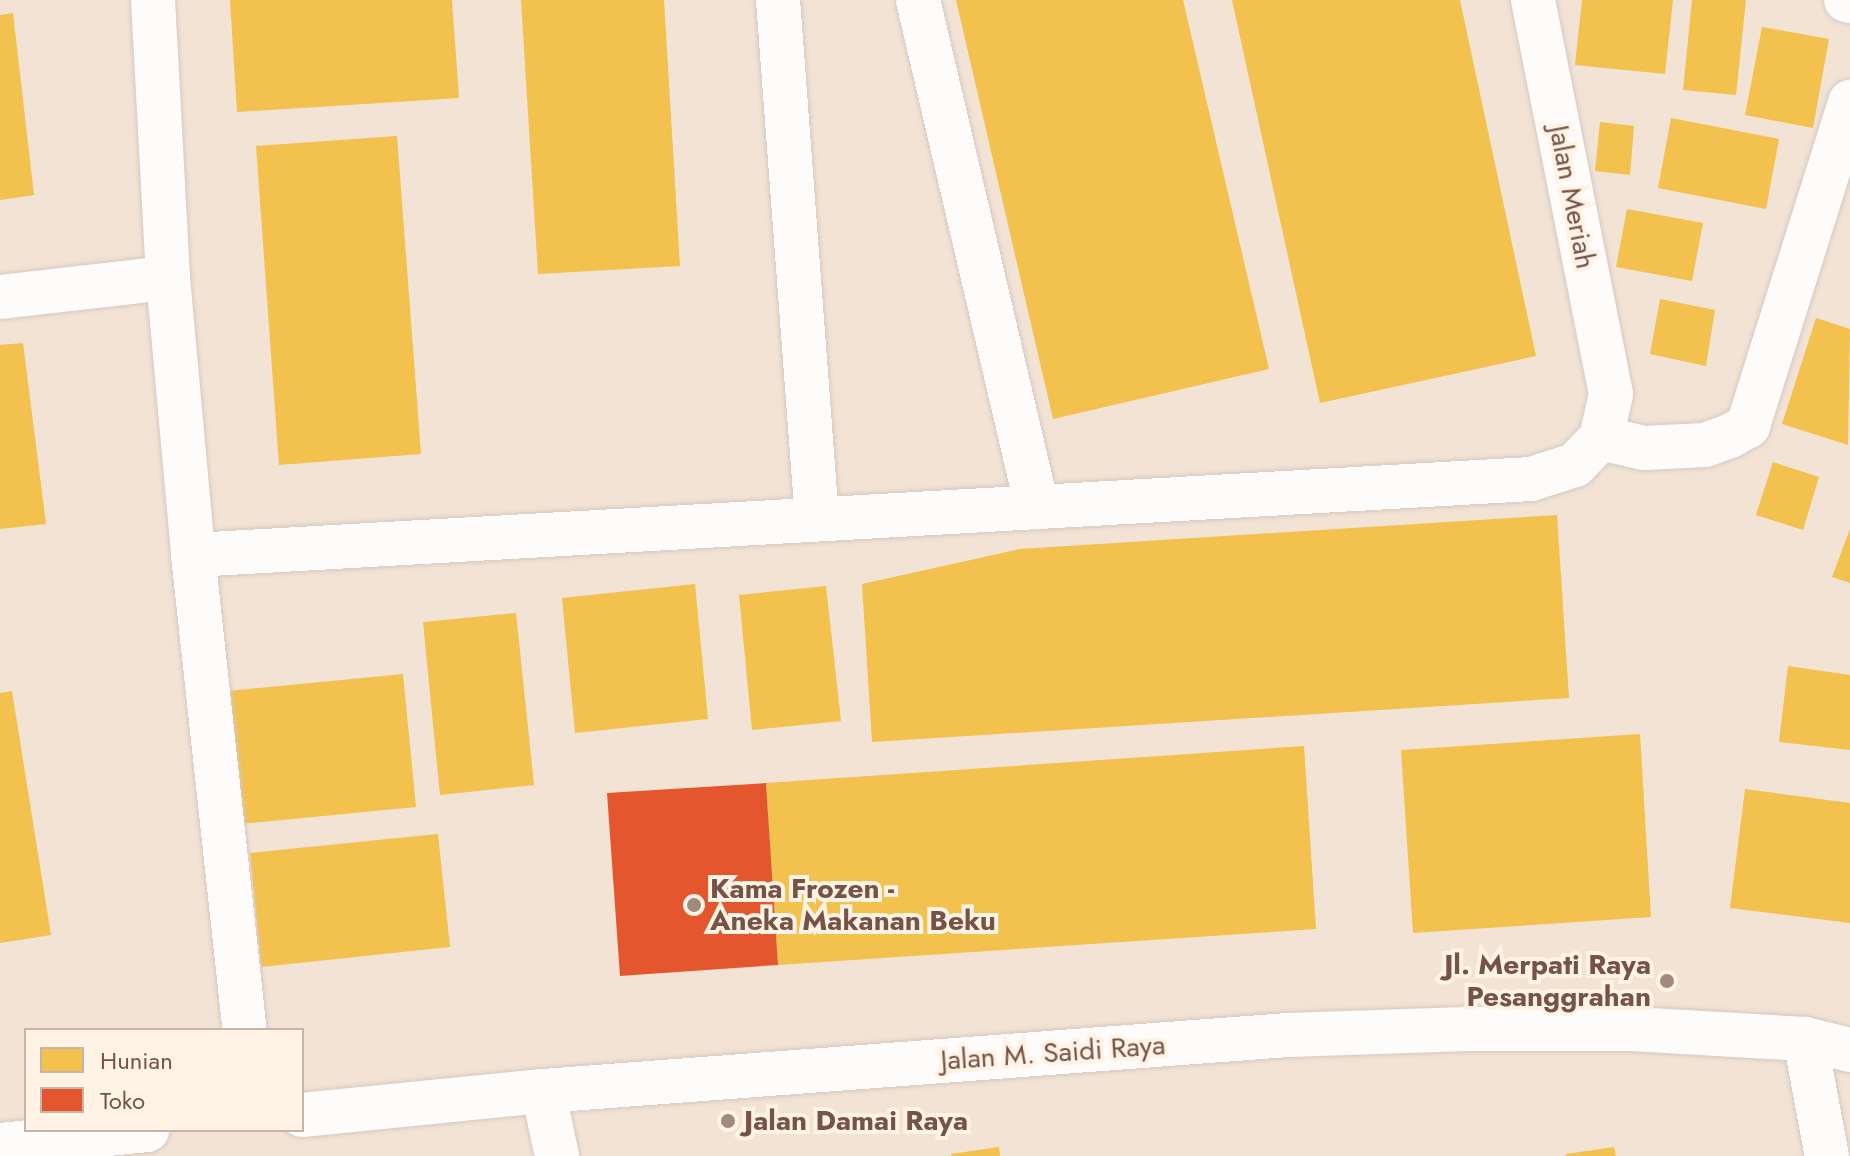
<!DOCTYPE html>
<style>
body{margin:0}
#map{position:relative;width:1850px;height:1156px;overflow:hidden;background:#f6eee6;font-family:Jost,sans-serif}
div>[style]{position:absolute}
.residential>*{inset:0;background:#f2e3d5}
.homes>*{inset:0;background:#f2c14e}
.shops>*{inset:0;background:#e4572e}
.roads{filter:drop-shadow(0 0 2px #d6c9c1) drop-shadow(0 0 2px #d6c9c1)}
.street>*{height:44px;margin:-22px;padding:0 22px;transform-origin:22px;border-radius:22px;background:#fefcfb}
.secondary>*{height:44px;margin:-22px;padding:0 22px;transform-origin:22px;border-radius:22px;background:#fefcfb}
.dots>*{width:22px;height:22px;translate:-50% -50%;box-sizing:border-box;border:4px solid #fff3e6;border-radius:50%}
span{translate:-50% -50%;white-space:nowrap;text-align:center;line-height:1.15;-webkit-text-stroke:8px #fff3e6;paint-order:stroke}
.street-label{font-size:28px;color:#755346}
.poi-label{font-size:28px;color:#755346;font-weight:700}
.left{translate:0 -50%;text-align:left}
.right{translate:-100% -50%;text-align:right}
.legend{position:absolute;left:24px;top:1028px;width:280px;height:104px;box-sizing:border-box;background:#fff3e6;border:2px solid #c8b3a6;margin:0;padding:10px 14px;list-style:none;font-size:24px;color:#755346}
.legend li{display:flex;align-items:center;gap:16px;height:40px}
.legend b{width:40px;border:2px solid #c8b3a6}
</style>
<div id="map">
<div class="residential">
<div style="clip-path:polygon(evenodd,0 0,1850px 0,1850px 1156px,0 1156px,0 0,26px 1030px,302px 1030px,302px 1130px,26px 1130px,26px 1030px)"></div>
</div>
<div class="homes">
<div style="clip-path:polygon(230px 0,452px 0,459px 98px,237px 112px)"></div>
<div style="clip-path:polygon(521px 0,664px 0,680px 266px,538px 274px)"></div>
<div style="clip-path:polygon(956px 0,1183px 0,1269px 369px,1053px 419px)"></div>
<div style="clip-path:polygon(1232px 0,1460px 0,1536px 356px,1320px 403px)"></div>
<div style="clip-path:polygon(1582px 0,1673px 0,1665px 74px,1575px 65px)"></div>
<div style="clip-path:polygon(1692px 0,1746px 0,1736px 95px,1683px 90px)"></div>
<div style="clip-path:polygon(13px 13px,34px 195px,0 200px,0 15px)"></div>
<div style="clip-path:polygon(1762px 27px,1829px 39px,1813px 128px,1745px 115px)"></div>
<div style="clip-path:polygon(1671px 118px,1779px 139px,1766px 209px,1658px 188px)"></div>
<div style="clip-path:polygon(1600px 122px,1634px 126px,1630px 175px,1595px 171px)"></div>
<div style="clip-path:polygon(397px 136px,421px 454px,279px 465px,256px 146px)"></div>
<div style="clip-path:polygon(1627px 209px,1703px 223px,1692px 281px,1616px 267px)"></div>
<div style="clip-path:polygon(1660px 299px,1715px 310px,1706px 366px,1650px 354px)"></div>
<div style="clip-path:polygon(1816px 318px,1850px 329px,1848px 445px,1782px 424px)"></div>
<div style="clip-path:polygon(23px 343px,46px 524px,0 529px,0 345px)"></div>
<div style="clip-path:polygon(1773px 462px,1819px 477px,1803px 530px,1756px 515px)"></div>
<div style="clip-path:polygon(1557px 515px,1569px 698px,872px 742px,862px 584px,1020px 549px)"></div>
<div style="clip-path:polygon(1850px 529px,1850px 583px,1832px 577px)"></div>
<div style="clip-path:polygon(695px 584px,708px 719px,575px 733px,562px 598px)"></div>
<div style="clip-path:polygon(826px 586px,841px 721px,752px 730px,739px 595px)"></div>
<div style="clip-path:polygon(516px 613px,534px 785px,440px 795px,423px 622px)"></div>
<div style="clip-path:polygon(1788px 666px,1850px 675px,1850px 750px,1779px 742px)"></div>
<div style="clip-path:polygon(403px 674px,416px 807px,230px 825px,217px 692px)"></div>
<div style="clip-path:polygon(12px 691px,51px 935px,0 943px,0 693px)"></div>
<div style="clip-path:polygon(1640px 734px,1651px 917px,1413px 933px,1401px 750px)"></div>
<div style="clip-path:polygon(1304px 746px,1316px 929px,778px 965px,766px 783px)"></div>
<div style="clip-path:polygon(1745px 789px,1850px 803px,1850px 923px,1730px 908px)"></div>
<div style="clip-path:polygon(438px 834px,450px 947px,261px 967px,250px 853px)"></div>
<div style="clip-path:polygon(999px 1147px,1000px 1156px,951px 1156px,951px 1154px)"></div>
<div style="clip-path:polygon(1614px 1147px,1616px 1156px,1566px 1156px,1566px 1154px)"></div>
</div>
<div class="shops">
<div style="clip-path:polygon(766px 783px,778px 965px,620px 976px,607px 793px)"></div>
</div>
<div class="roads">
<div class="street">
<div style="left:153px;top:0;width:278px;rotate:86.9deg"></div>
<div style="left:168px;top:278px;width:278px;rotate:84.8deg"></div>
<div style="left:193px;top:555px;width:478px;rotate:83.8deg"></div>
<div style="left:778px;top:0;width:521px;rotate:85.71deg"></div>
<div style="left:918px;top:0;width:521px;rotate:76.79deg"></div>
<div style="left:1846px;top:0;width:4px;rotate:14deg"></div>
<div style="left:0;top:297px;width:169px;rotate:-6.5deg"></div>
<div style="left:1601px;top:438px;width:44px;rotate:13.1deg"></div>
<div style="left:1644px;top:448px;width:61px;rotate:-2.8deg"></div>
<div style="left:1705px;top:445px;width:27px;rotate:-20deg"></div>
<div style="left:1730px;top:436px;width:21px;rotate:-29deg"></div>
<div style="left:1748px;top:426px;width:340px;rotate:-72.5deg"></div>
<div style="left:193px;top:555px;width:1340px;rotate:-3.25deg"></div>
<div style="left:1531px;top:479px;width:46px;rotate:-17.7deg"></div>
<div style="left:1575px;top:465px;width:37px;rotate:-46deg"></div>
<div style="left:1601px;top:438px;width:45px;rotate:-77.2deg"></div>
<div style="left:1611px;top:394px;width:402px;rotate:-101.2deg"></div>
<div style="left:1805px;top:1039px;width:119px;rotate:79.4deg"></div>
</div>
<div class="secondary">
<div style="left:543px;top:1091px;width:66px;rotate:77.8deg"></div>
<div style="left:302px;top:1115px;width:242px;rotate:-5.7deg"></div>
<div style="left:543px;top:1091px;width:747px;rotate:-4.3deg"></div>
<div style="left:1288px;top:1035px;width:179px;rotate:-1.9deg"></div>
<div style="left:1467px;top:1029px;width:165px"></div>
<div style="left:1632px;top:1029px;width:173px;rotate:3.3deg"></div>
<div style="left:1805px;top:1039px;width:46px;rotate:13.7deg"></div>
<div style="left:0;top:1145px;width:148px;rotate:-5.8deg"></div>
</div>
</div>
<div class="dots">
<div style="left:694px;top:905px;background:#a2897e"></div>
<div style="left:1667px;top:981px;background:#a2897e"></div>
<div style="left:728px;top:1121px;background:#a2897e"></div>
</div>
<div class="street-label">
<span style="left:1572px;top:197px;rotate:79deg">Jalan Meriah</span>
<span style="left:1053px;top:1053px;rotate:-4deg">Jalan M. Saidi Raya</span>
</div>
<div class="poi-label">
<span class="left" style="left:710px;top:905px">Kama Frozen -<br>Aneka Makanan Beku</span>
<span class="right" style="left:1651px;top:981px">Jl. Merpati Raya<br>Pesanggrahan</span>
<span class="left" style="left:744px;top:1121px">Jalan Damai Raya</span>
</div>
<ul class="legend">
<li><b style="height:22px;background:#f2c14e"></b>Hunian</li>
<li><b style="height:22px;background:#e4572e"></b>Toko</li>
</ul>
</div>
